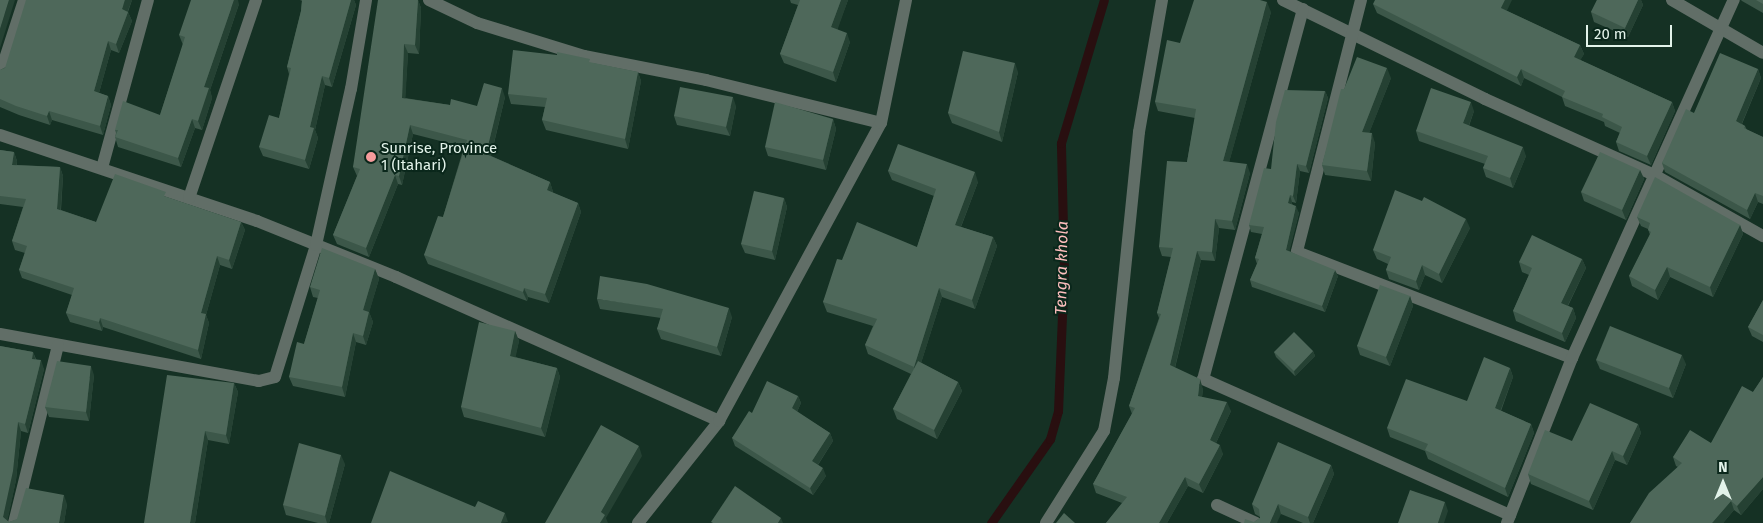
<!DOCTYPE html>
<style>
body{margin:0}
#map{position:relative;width:1763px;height:523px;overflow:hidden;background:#153124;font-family:"Fira Sans",sans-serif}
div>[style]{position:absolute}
.stream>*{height:9px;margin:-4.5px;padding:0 4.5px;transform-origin:4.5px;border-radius:4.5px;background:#290f10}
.street>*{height:12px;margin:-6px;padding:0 6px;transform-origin:6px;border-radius:6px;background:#616e67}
.wall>*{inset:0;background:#3c5749}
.shaded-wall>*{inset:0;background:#254133}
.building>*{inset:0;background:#4e685a}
.dots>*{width:14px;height:14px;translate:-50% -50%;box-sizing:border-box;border:2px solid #0a271b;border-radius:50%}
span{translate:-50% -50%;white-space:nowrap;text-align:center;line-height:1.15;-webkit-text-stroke:4px #0a271b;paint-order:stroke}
.poi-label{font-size:15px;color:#e3f3ea}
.left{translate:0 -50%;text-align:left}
.water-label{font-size:16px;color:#fdbebd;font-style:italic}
.north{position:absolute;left:1698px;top:458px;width:50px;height:50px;-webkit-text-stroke:4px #0a271b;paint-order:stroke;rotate:0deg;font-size:14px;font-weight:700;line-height:20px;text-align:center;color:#e3f3ea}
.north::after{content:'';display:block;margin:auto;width:18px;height:22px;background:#e3f3ea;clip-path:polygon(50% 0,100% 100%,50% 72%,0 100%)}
.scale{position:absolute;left:1586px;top:25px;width:86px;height:22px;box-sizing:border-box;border:2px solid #e3f3ea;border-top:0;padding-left:6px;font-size:15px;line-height:18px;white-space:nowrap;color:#e3f3ea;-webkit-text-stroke:4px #0a271b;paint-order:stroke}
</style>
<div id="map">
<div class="stream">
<div style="left:991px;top:523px;width:103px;rotate:-54.9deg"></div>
<div style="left:1050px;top:439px;width:29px;rotate:-74deg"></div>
<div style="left:1058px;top:411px;width:142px;rotate:-87.6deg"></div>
<div style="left:1064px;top:269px;width:126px;rotate:-91.4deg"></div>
<div style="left:1061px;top:143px;width:149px;rotate:-73.3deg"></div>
</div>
<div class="street">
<div style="left:429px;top:0;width:53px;rotate:25.6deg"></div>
<div style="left:477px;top:23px;width:112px;rotate:17.1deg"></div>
<div style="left:584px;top:56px;width:124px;rotate:11.1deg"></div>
<div style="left:706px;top:80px;width:180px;rotate:13.8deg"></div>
<div style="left:1283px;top:0;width:225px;rotate:26.1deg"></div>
<div style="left:1485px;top:99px;width:188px;rotate:24.2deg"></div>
<div style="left:1656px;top:176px;width:123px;rotate:29.3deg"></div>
<div style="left:1361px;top:0;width:260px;rotate:104.3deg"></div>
<div style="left:1297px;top:252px;width:295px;rotate:21.1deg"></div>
<div style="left:1672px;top:0;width:105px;rotate:30.2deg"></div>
<div style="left:1303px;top:9px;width:383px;rotate:105.1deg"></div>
<div style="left:1203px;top:379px;width:336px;rotate:23.9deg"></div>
<div style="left:0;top:74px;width:78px;rotate:-72deg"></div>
<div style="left:0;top:135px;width:271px;rotate:18.5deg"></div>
<div style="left:257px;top:221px;width:150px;rotate:21.9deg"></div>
<div style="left:396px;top:277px;width:354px;rotate:24deg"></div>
<div style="left:102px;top:168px;width:174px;rotate:-74.7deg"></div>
<div style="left:189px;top:198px;width:209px;rotate:-71.3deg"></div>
<div style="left:0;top:334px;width:263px;rotate:10.3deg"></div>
<div style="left:259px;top:381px;width:16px;rotate:-14deg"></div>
<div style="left:275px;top:377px;width:138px;rotate:-72.7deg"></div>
<div style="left:316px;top:245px;width:160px;rotate:-77.4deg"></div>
<div style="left:351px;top:89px;width:90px;rotate:-80.4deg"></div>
<div style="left:1217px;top:505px;width:43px;rotate:24.8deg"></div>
<div style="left:14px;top:523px;width:183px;rotate:-76.1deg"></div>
<div style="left:638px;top:523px;width:130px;rotate:-51.5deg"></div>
<div style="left:719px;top:421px;width:339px;rotate:-61.5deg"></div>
<div style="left:881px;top:123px;width:126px;rotate:-78.5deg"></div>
<div style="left:1046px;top:523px;width:109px;rotate:-57.8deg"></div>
<div style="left:1104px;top:431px;width:54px;rotate:-79.3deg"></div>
<div style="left:1114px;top:378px;width:247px;rotate:-84.2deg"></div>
<div style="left:1139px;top:132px;width:134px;rotate:-80.1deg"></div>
<div style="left:1507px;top:523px;width:177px;rotate:-68.5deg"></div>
<div style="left:1572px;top:358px;width:393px;rotate:-65.7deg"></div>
</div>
<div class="wall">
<div style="clip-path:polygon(132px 0,128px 12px,132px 21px,119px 53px,111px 50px,99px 93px,108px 96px,111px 105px,103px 135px,52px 120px,50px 125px,19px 115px,0 107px,0 70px)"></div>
<div style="clip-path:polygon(300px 0,354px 0,356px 5px,332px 87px,325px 85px,315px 130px,318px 138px,309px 169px,263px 156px,259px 147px,279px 118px,289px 74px,287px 67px,301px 11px,302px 1px)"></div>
<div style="clip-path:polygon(418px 0,421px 8px,419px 54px,408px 53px,405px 98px,450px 105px,477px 106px,505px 97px,491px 156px,550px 182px,553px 192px,553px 193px,578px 203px,581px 212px,549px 303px,528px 297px,527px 301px,428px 264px,424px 255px,443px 217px,464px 147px,413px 134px,402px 185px,398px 184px,369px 257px,337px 244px,333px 235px,357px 176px,353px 167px)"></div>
<div style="clip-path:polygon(790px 0,848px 0,837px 29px,850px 42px,836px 82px,784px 63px,780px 54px,798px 5px,791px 3px)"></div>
<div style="clip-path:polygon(1597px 0,1641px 0,1643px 5px,1628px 37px,1594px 22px,1591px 12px)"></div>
<div style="clip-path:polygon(1741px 0,1763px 0,1763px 13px,1742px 1px)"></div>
<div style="clip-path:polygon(239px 4px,210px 90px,212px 98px,202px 130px,195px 128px,181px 167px,118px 147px,115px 137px,116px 133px,115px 130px,160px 115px,183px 45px,179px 35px)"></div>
<div style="clip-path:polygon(1373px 4px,1507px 11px,1580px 45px,1584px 54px,1580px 60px,1672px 102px,1675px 111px,1651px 165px,1619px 151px,1616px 142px,1620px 133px,1605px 126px,1604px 122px,1565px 106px,1562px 97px,1524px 78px,1521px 86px,1377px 13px)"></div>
<div style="clip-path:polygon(1271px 12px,1229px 162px,1250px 173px,1235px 230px,1219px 228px,1215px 261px,1201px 260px,1175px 368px,1203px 389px,1202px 397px,1231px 411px,1216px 443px,1223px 454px,1203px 493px,1188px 486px,1167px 523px,1106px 523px,1122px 503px,1096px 493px,1093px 484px,1132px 414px,1129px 406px,1159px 318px,1157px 313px,1171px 257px,1162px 256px,1159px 247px,1187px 162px,1195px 118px,1158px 111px,1155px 102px,1180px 43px)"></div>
<div style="clip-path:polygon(592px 63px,638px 72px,641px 81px,628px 149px,546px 130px,542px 120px,545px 107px,511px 104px,508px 94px)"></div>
<div style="clip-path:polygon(1758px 69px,1761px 78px,1742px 124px,1745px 126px,1747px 130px,1763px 137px,1763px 204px,1758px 202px,1750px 219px,1665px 172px,1662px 163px,1694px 113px)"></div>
<div style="clip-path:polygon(1018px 72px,1002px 142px,952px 123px,948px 113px)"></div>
<div style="clip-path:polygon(1391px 78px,1369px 133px,1375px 143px,1371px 181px,1325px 175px,1322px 165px,1344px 89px)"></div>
<div style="clip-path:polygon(1325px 91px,1328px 98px,1309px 173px,1300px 171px,1296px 203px,1292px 202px,1292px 204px,1299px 213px,1289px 251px,1338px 276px,1325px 312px,1252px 287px,1250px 280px,1257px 264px,1255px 258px,1262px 234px,1251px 232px,1249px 225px)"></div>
<div style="clip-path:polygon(736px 106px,730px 136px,677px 125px,674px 116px)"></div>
<div style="clip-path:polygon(1474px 111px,1469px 126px,1526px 156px,1513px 188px,1486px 177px,1483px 168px,1485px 164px,1419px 141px,1416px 131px)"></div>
<div style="clip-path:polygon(833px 119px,836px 129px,826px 170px,768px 156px,765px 147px)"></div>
<div style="clip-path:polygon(0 150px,14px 152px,17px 161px,17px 165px,60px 167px,63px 176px,61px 210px,96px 222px,168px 198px,241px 222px,245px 230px,232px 269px,220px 265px,206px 315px,209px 323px,201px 359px,103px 327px,102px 331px,70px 322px,66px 313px,72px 295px,22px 278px,19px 270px,25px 253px,15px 250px,12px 241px,23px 207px,0 204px)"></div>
<div style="clip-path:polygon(1640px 170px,1644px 179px,1626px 220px,1584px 201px,1581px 192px)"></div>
<div style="clip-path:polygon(888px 171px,978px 182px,961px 227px,993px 237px,997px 246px,975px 309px,942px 297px,921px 363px,958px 382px,962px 391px,937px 439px,897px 419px,893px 409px,911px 374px,868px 354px,865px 345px,873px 326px,827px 312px,823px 302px,842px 260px,917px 247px,934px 196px,892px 180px)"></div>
<div style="clip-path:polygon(784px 198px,787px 207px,775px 260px,745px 253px,741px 244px)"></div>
<div style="clip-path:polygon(1637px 217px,1740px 225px,1743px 234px,1713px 297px,1670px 277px,1658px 300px,1632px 286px,1629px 276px,1650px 235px,1648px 229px,1641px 226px)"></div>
<div style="clip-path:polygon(1470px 228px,1442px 283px,1425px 275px,1419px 290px,1389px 279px,1386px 270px,1388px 264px,1377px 259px,1373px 250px)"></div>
<div style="clip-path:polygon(1582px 259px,1586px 268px,1568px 306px,1573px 308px,1576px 318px,1565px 342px,1516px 321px,1513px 311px,1529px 275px,1522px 272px,1519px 262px)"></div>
<div style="clip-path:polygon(375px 269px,379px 279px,369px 312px,373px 322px,366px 345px,356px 342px,345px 397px,293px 386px,289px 377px,304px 344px,318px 298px,313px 297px,310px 287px)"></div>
<div style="clip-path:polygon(1410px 296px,1413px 306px,1390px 366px,1360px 355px,1357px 346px)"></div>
<div style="clip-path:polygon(597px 299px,732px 317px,721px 356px,661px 339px,657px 329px,661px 318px,600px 309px)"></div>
<div style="clip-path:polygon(1763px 300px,1763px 342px,1752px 336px,1748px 327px)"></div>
<div style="clip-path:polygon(515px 331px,519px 341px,515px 357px,557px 368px,560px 377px,545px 437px,464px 417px,461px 407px)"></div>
<div style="clip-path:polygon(0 346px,33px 352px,36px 359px,44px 369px,28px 433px,21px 431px,16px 480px,7px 521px,9px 522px,67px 504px,64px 523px,0 523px)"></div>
<div style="clip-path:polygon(1313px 351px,1315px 356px,1295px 376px,1276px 357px,1274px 352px)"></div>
<div style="clip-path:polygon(1596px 360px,1686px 364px,1673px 398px,1600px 369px)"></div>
<div style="clip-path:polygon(1510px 368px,1513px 377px,1501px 411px,1531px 424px,1534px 433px,1508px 497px,1428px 459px,1425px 451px,1390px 437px,1387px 428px,1467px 401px)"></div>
<div style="clip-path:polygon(94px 375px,89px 421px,49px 417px,45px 407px)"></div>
<div style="clip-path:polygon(1763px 377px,1763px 489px,1741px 515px,1734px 510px,1723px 523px,1630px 523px,1678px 467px,1676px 466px,1673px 457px,1711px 443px,1753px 392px)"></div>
<div style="clip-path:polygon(234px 383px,238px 392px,229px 444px,208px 440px,195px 523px,144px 523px)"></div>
<div style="clip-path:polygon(798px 396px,801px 403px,797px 412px,830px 433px,833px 441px,818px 465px,826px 476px,813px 495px,735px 446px,732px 438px,752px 413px)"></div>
<div style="clip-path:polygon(1638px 424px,1641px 433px,1627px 465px,1615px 460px,1593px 510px,1531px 484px,1528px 474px,1572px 441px)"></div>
<div style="clip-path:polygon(345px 464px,329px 523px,318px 523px,286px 515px,283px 505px)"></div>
<div style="clip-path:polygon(1331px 465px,1334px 474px,1313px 523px,1303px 523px,1281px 514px,1254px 522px,1260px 518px,1260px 517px,1255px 514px,1252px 504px)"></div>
</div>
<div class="shaded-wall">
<div style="clip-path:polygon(9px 0,15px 0,0 48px,0 29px)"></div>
<div style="clip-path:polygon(125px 0,132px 0,125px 18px,122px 9px)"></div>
<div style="clip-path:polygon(234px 0,238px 0,239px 4px,210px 90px,212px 98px,202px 130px,198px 121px,204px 87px)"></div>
<div style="clip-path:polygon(351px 0,354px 0,356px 5px,332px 87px,329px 78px)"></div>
<div style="clip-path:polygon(418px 0,421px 8px,419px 54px,415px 45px)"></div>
<div style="clip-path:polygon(841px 0,848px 0,835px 37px,831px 27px)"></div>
<div style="clip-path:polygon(1505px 0,1512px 0,1504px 17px,1501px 8px)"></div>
<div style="clip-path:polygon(1638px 0,1641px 0,1643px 5px,1628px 37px,1625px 28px)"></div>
<div style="clip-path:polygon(1267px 2px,1271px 12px,1227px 170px,1223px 161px)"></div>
<div style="clip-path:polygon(128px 12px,132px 21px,119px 53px,116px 44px)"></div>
<div style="clip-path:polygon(847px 33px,850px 42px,836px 82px,833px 72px)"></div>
<div style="clip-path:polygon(108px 41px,111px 50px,97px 100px,94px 91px)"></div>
<div style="clip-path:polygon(404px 44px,408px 53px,405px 107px,402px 98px)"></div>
<div style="clip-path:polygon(1580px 45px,1584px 54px,1577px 66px,1574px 57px)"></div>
<div style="clip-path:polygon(1015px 63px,1018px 72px,1002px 142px,999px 132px)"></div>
<div style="clip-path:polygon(1387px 68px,1391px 78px,1366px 141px,1362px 132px)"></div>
<div style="clip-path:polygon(1521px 69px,1524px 78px,1521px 86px,1517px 77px)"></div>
<div style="clip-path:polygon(1758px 69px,1761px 78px,1739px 130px,1736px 121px)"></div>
<div style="clip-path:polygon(638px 72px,641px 81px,628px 149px,625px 139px)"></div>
<div style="clip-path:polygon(322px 76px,325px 85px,315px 130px,318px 138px,309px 169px,305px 160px,310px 127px)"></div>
<div style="clip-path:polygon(502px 88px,505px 97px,489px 163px,486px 154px)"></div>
<div style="clip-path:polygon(1325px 91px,1328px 98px,1309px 173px,1306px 166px)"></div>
<div style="clip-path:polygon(108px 96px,111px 105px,103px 135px,100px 126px)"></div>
<div style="clip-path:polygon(733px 97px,736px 106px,730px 136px,726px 127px)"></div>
<div style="clip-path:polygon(1471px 102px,1474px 111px,1466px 133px,1463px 123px)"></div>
<div style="clip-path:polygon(1672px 102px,1675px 111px,1651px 165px,1647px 156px)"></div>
<div style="clip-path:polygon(49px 111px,52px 120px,50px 125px,47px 116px)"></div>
<div style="clip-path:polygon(192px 119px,195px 128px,181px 167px,178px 158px)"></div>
<div style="clip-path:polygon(833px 119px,836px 129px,826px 170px,823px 160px)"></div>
<div style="clip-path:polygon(410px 125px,413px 134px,402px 185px,399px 176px)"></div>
<div style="clip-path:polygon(1372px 133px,1375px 143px,1371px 181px,1367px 171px)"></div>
<div style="clip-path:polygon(1523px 147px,1526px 156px,1513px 188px,1510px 178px)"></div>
<div style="clip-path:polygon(14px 152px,17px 161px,16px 174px,12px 165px)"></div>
<div style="clip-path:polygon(1247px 164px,1250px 173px,1235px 230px,1232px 221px)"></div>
<div style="clip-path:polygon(1297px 164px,1300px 171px,1296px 203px,1293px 196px)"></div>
<div style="clip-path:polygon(60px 167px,63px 176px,60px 217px,57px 209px)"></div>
<div style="clip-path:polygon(1640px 170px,1644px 179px,1626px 220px,1622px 210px)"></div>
<div style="clip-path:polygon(975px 172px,978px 182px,958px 234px,955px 225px)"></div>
<div style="clip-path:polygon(395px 175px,398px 184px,369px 257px,366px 248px)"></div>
<div style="clip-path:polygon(550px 182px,553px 192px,550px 199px,547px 190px)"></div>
<div style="clip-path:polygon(1755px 193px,1758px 202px,1750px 219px,1747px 210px)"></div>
<div style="clip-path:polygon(1290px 195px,1292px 202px,1291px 210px,1288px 203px)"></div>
<div style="clip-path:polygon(784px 198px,787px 207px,775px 260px,772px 251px)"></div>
<div style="clip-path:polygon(578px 203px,581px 212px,549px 303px,545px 294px)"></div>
<div style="clip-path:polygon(1296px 206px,1299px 213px,1288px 257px,1286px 250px)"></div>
<div style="clip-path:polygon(1215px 219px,1219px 228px,1215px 261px,1212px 252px)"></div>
<div style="clip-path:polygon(1466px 219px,1470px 228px,1442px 283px,1439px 274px)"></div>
<div style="clip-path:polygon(241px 222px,245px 230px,232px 269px,229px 260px)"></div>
<div style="clip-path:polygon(1740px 225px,1743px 234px,1713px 297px,1710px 287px)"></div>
<div style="clip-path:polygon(993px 237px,997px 246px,975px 309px,972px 300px)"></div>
<div style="clip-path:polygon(1197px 251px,1201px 260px,1173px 375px,1170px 365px)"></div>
<div style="clip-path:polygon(217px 256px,220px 265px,206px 315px,209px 323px,201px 359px,198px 350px,201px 313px)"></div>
<div style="clip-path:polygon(1582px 259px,1586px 268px,1564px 313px,1561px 303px)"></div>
<div style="clip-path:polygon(1422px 265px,1425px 275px,1419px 290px,1416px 281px)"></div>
<div style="clip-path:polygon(1667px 267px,1670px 277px,1658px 300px,1655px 290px)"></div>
<div style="clip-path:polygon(375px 269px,379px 279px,367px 320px,363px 310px)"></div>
<div style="clip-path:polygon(1335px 270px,1338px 276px,1325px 312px,1322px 306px)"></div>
<div style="clip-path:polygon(524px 288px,528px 297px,527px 301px,523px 292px)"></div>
<div style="clip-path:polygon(939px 288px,942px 297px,917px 376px,914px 367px)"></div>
<div style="clip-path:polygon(1410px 296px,1413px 306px,1390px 366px,1386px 357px)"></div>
<div style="clip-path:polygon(729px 308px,732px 317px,721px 356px,717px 347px)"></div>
<div style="clip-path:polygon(1573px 308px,1576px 318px,1565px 342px,1562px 333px)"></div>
<div style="clip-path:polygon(369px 312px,373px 322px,366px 345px,363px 336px)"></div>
<div style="clip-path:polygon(100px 318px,103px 327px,102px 331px,99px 322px)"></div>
<div style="clip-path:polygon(515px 331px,519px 341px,514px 365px,510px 356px)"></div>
<div style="clip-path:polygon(353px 333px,356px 342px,345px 397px,342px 387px)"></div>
<div style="clip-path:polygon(1313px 351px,1315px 356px,1295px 376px,1294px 371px)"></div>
<div style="clip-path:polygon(33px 352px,36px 361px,32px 359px)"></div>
<div style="clip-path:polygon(1682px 355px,1686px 364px,1673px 398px,1669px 388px)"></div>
<div style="clip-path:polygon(41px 360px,44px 369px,28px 433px,25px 424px)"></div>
<div style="clip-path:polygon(91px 366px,94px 375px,89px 421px,86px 412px)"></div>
<div style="clip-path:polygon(557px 368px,560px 377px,545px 437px,541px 428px)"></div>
<div style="clip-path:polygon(1510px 368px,1513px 377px,1498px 417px,1495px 408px)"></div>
<div style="clip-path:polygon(1200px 379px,1203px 389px,1201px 405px,1198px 396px)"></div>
<div style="clip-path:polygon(958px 382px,962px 391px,937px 439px,934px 430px)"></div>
<div style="clip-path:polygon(234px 383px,238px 392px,229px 444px,226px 435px)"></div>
<div style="clip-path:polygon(798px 396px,801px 403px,795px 416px,792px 408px)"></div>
<div style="clip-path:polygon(1227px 402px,1231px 411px,1213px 449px,1210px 440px)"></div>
<div style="clip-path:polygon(18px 422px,21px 431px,16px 480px,7px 523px,3px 517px)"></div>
<div style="clip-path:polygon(1531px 424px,1534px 433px,1508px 497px,1505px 488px)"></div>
<div style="clip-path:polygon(1638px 424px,1641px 433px,1627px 465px,1623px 456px)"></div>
<div style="clip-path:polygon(205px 431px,208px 440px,195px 523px,190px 523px)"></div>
<div style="clip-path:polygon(830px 433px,833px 441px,815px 469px,812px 461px)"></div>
<div style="clip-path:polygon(1220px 445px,1223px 454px,1203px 493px,1199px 484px)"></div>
<div style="clip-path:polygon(639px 446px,642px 456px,606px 518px,608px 523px,600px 523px,601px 512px)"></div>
<div style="clip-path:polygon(1612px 451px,1615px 460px,1593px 510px,1589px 501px)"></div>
<div style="clip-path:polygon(341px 455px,345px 464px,329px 523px,327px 523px,325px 516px)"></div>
<div style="clip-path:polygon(1331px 465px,1334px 474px,1313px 523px,1310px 523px,1308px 517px)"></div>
<div style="clip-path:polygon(823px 468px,826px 476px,813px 495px,810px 488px)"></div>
<div style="clip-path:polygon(1185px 477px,1188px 486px,1167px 523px,1159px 523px)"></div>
<div style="clip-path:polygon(1763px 477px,1763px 489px,1741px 515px,1737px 506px)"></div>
<div style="clip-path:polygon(64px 495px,67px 504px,64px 523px,59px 523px)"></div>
<div style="clip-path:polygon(1731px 501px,1734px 510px,1723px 523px,1712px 523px)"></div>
<div style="clip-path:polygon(1445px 502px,1448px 511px,1444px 523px,1438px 523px)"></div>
<div style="clip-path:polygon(1278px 504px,1281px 514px,1277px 523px,1270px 523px)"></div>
<div style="clip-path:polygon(505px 513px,508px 522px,501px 523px)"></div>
<div style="clip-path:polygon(781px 518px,783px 523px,778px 523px)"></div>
</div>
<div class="building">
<div style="clip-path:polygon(0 0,9px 0,0 29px)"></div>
<div style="clip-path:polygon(26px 0,125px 0,122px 9px,128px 12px,116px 44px,108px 41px,94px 91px,108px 96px,100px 126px,49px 111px,47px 116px,16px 106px,0 99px,0 70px,5px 68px)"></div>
<div style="clip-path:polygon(191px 0,234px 0,204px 87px,209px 88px,198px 121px,192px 119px,178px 158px,115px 137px,118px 130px,115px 130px,123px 101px,160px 115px,185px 37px,179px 35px)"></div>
<div style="clip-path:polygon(302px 0,351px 0,329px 78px,322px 76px,310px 127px,314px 128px,305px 160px,259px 147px,269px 115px,279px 118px,291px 68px,287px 67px,301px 11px)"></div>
<div style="clip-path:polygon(378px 0,418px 0,415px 45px,404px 44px,402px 98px,450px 105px,451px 99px,477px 106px,484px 83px,502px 88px,486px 154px,550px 182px,547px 190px,578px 203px,545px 294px,524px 288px,523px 292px,424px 255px,438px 216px,443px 217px,467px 140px,410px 125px,399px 176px,395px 175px,366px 248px,333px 235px,360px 169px,353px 167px)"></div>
<div style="clip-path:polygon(800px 0,841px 0,831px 27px,847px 33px,833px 72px,780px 54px)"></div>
<div style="clip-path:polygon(1194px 0,1260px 0,1267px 2px,1223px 161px,1247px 164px,1232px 221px,1215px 219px,1212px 252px,1197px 251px,1170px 365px,1200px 379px,1198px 396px,1227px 402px,1210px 440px,1220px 445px,1199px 484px,1185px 477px,1159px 523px,1106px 523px,1127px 497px,1093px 484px,1135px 408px,1129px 406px,1161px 314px,1157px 313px,1173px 248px,1159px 247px,1167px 161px,1187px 162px,1196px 109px,1155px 102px,1167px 40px,1180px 43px)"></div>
<div style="clip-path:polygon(1375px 0,1505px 0,1501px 8px,1580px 45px,1574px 57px,1672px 102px,1647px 156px,1616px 142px,1622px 127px,1602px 117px,1603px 114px,1562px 97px,1565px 91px,1521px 69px,1517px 77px,1373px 4px)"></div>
<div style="clip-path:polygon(1597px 0,1638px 0,1625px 28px,1591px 12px)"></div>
<div style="clip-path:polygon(1756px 0,1763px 0,1763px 4px)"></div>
<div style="clip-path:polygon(513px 50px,557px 55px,557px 52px,590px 59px,589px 62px,638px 72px,625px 139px,542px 120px,547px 98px,508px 94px)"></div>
<div style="clip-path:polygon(963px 51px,1015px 63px,999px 132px,948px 113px)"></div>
<div style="clip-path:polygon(1720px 53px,1758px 69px,1736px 121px,1745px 126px,1744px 128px,1763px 137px,1763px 196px,1755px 193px,1747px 210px,1662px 163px,1686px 109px,1694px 113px)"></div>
<div style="clip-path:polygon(1357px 57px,1387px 68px,1362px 132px,1372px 133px,1367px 171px,1322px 165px,1341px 89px,1344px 89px)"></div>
<div style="clip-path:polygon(680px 87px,733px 97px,726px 127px,674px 116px)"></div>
<div style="clip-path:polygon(1431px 88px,1471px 102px,1463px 123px,1523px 147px,1510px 178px,1483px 168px,1488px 156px,1416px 131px)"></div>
<div style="clip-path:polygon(1285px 90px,1325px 91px,1306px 166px,1297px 164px,1293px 196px,1290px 195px,1288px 203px,1296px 206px,1286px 250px,1335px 270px,1322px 306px,1250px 280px,1259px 259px,1255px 258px,1264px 227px,1249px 225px,1264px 168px,1271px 169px,1276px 122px)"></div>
<div style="clip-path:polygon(775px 102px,833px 119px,823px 160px,765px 147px)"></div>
<div style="clip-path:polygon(898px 144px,975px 172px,955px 225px,993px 237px,972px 300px,939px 288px,914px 367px,865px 345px,877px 319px,823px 302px,837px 259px,842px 260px,857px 222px,917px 247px,936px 189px,888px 171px)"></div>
<div style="clip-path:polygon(0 150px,14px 152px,12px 165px,60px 167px,57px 209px,96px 222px,115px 174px,166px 192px,164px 196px,241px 222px,229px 260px,217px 256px,201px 313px,206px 314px,198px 350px,100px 318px,99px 322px,66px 313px,74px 288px,19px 270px,27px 246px,12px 241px,26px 199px,0 196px)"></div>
<div style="clip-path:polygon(1600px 152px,1640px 170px,1622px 210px,1581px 192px)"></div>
<div style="clip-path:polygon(1655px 177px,1740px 225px,1710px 287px,1667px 267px,1655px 290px,1629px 276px,1651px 232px,1648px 230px,1650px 223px,1637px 217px)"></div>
<div style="clip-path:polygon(1395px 190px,1422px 201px,1424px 197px,1466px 219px,1439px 274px,1422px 265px,1416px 281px,1386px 270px,1391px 257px,1373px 250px)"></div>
<div style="clip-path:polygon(754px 191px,784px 198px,772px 251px,741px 244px)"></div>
<div style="clip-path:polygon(1532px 235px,1582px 259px,1561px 303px,1573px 308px,1562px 333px,1513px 311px,1532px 268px,1519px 262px)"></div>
<div style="clip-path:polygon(322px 248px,375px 269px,363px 310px,369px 312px,363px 336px,353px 333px,342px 387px,289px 377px,297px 342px,304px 344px,320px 290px,310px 287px)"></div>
<div style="clip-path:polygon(600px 276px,647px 284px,729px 308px,717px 347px,657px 329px,663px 309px,597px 299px)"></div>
<div style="clip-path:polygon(1380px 285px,1410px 296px,1386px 357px,1357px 346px)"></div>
<div style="clip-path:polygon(1763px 300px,1763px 335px,1748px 327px)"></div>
<div style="clip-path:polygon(479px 322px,515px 331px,510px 356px,557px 368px,541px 428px,461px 407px)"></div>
<div style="clip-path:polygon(1610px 326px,1682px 355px,1669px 388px,1596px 360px)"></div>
<div style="clip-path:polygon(1294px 332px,1313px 351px,1294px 371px,1274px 352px)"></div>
<div style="clip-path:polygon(0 346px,33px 352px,32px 359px,41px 360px,25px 424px,18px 422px,13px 471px,3px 517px,9px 522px,17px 519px,26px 488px,64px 495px,59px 523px,0 523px)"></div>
<div style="clip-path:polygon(1484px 357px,1510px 368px,1495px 408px,1531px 424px,1505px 488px,1425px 450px,1428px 444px,1387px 428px,1406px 379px,1467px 401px)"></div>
<div style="clip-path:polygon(57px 361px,91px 366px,86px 412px,45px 407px)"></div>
<div style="clip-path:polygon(918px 361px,958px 382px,934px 430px,893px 409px)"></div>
<div style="clip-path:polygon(167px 375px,234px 383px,226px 435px,205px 431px,190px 523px,144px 523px)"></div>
<div style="clip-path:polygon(1763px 377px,1763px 477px,1737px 506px,1731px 501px,1712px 523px,1630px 523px,1649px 493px,1682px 463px,1673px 457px,1690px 430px,1711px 443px,1742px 386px,1753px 392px)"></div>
<div style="clip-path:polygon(767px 381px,798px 396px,792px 408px,830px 433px,812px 461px,823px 468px,810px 488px,732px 438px,749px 411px,752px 413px)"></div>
<div style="clip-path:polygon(1590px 403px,1638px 424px,1623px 456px,1612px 451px,1589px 501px,1528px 474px,1545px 430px,1572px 441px)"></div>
<div style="clip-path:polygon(601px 425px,639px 446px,601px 512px,605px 515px,600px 523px,545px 523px)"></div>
<div style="clip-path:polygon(1278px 442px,1331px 465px,1308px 517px,1278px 504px,1270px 523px,1244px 523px,1245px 519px,1254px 522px,1260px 518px,1259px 509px,1252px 504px)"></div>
<div style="clip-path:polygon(299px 443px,341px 455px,325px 516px,283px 505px)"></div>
<div style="clip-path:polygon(390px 471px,475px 507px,478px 501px,505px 513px,501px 523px,371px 523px)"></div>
<div style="clip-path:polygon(735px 486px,781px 518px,778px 523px,713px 523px,711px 522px)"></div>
<div style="clip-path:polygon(1410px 490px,1445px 502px,1438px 523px,1398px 523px)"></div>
<div style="clip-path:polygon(1064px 513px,1075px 523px,1056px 523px)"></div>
</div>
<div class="dots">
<div style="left:371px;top:157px;background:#f59b9c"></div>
</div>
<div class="poi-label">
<span class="left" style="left:381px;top:157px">Sunrise, Province<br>1 (Itahari)</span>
</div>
<div class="water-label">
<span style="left:1062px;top:268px;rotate:-89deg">Tengra khola</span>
</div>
<div class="north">N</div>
<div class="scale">20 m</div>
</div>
